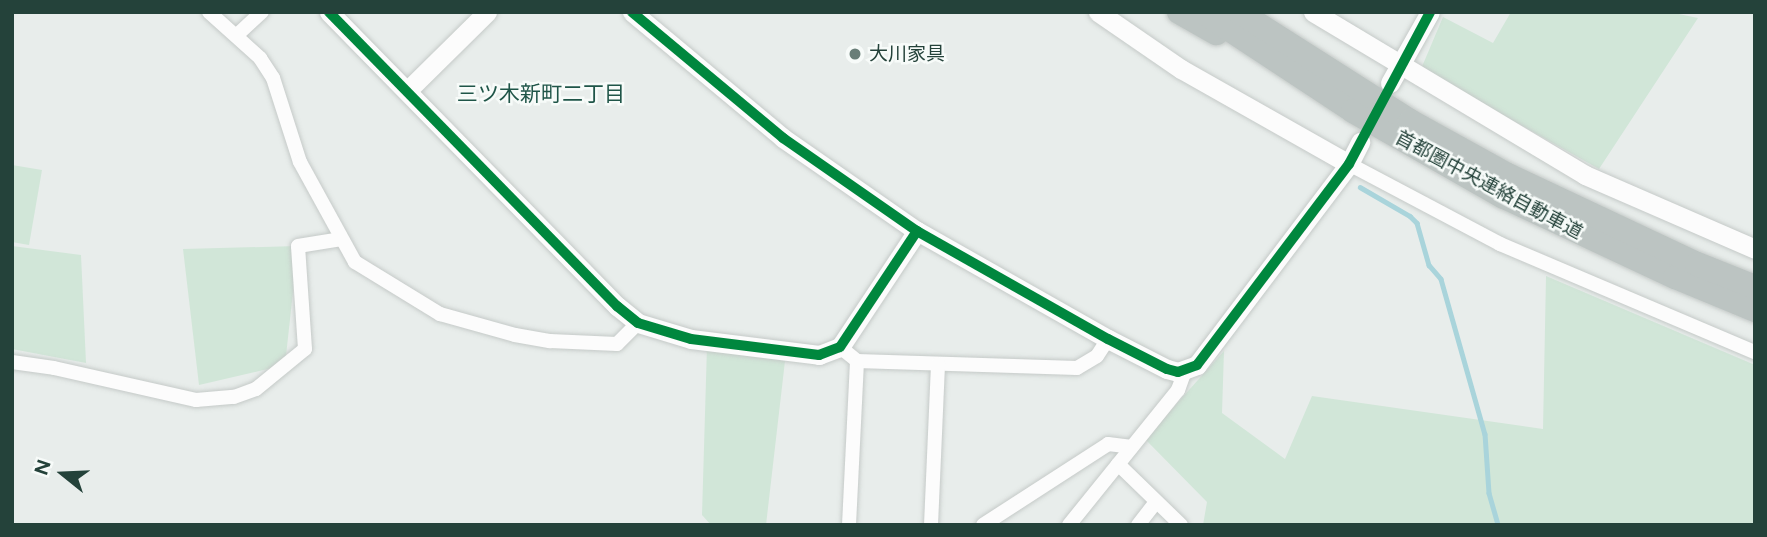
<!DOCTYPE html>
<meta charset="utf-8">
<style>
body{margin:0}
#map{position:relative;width:1767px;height:537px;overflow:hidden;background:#e8edeb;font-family:Figtree,"Noto Sans JP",sans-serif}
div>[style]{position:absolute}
.green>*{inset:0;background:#d1e6d8}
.stream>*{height:4.5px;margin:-2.25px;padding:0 2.25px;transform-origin:2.25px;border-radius:2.25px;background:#a9d4db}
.roads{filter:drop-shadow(0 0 2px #c5cac8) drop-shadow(0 0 2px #c5cac8)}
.street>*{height:14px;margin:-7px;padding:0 7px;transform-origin:7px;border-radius:7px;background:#fcfcfc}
.secondary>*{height:19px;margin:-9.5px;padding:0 9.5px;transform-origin:9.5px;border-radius:9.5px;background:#fcfcfc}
.highway>*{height:24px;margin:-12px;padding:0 12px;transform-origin:12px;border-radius:12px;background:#bcc4c2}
.cycleway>*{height:10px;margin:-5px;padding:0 5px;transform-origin:5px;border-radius:5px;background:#00873e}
.dots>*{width:19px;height:19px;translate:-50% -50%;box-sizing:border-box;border:4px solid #f7fbf9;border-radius:50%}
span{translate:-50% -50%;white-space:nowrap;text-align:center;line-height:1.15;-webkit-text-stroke:5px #f7fbf9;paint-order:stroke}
.poi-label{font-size:19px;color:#24423a}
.left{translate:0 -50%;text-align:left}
.street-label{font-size:19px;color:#24423a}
.neighbourhood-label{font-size:21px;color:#1f5548}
.frame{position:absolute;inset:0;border:14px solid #24423a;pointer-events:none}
.north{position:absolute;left:28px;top:439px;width:70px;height:70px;-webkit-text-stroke:5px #f7fbf9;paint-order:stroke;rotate:288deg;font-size:19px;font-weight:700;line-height:28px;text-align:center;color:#24423a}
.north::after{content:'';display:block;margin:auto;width:24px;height:32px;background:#24423a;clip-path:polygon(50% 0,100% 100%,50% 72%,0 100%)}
</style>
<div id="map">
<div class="green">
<div style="clip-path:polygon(1511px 12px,1669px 12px,1698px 18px,1599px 169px,1421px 69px,1443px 17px,1493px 43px)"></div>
<div style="clip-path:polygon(12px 165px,42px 170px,29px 245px,12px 242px)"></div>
<div style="clip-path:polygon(12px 246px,81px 255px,86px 363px,12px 349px)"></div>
<div style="clip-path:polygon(298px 246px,285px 365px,199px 385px,183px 249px)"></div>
<div style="clip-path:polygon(1546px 276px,1755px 365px,1755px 525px,1203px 525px,1207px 502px,1145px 439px,1224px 351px,1222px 413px,1285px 459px,1312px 396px,1543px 429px)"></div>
<div style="clip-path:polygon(707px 346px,785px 361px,766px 525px,711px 525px,702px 515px)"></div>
</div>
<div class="stream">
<div style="left:1360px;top:187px;width:58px;rotate:30.1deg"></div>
<div style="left:1410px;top:216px;width:10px;rotate:45deg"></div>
<div style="left:1417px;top:223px;width:44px;rotate:74.1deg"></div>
<div style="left:1429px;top:265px;width:18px;rotate:49deg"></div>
<div style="left:1441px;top:279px;width:161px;rotate:74.2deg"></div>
<div style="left:1485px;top:434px;width:59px;rotate:86.1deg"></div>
<div style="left:1489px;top:493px;width:33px;rotate:74deg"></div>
</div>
<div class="roads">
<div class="street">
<div style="left:209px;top:12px;width:69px;rotate:42deg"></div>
<div style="left:260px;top:58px;width:24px;rotate:57deg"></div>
<div style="left:273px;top:78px;width:88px;rotate:72.2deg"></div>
<div style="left:300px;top:162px;width:114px;rotate:61.2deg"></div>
<div style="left:355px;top:262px;width:100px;rotate:31.5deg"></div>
<div style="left:440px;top:314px;width:78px;rotate:15.6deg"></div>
<div style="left:515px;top:335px;width:36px;rotate:10deg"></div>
<div style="left:550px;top:341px;width:67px;rotate:2.6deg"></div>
<div style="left:617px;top:344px;width:30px;rotate:-45deg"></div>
<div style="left:237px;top:35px;width:34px;rotate:-43deg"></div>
<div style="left:1349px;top:164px;width:171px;rotate:27.9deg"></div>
<div style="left:1500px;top:244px;width:277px;rotate:23deg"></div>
<div style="left:840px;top:347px;width:22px;rotate:39deg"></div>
<div style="left:857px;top:361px;width:220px;rotate:1.8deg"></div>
<div style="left:1077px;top:368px;width:23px;rotate:-31deg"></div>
<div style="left:1097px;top:356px;width:20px;rotate:-57deg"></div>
<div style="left:12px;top:362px;width:42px;rotate:8.1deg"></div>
<div style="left:54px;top:368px;width:146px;rotate:12.7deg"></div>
<div style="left:196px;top:400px;width:38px;rotate:-5deg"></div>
<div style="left:234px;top:397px;width:23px;rotate:-20deg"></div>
<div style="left:256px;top:389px;width:63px;rotate:-39.2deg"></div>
<div style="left:305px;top:349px;width:103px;rotate:-93.9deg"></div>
<div style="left:298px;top:246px;width:44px;rotate:-9.2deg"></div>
<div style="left:1118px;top:464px;width:88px;rotate:44.1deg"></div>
<div style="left:849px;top:525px;width:164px;rotate:-87.2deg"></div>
<div style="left:931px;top:525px;width:161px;rotate:-87.5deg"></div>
<div style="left:983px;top:525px;width:149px;rotate:-32.9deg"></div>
<div style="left:1108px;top:444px;width:24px;rotate:7deg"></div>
<div style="left:1069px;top:525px;width:174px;rotate:-51.1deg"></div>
<div style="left:1178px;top:390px;width:20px;rotate:-70deg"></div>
<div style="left:1138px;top:525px;width:29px;rotate:-52deg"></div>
</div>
<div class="secondary">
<div style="left:329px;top:12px;width:412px;rotate:45.6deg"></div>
<div style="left:617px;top:306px;width:27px;rotate:39deg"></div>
<div style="left:638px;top:323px;width:55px;rotate:16.8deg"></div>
<div style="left:691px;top:339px;width:129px;rotate:7.1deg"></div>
<div style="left:819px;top:355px;width:22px;rotate:-21deg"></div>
<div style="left:840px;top:347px;width:139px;rotate:-56.4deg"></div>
<div style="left:632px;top:12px;width:197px;rotate:39.8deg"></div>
<div style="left:783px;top:138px;width:163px;rotate:34.8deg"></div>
<div style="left:917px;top:231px;width:219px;rotate:29.5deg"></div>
<div style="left:1108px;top:339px;width:66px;rotate:27deg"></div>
<div style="left:1167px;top:369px;width:11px;rotate:15deg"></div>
<div style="left:1178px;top:372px;width:20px;rotate:-20deg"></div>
<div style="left:1197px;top:365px;width:252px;rotate:-52.9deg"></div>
<div style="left:1349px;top:164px;width:25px;rotate:-63deg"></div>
<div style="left:1098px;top:12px;width:101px;rotate:34.5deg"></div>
<div style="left:1181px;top:69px;width:193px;rotate:29.5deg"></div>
<div style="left:1313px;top:12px;width:317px;rotate:30.9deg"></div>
<div style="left:1585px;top:175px;width:185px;rotate:23.5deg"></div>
<div style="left:1390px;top:83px;width:81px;rotate:-60.6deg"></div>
<div style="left:408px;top:90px;width:111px;rotate:-44.6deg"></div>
</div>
<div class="highway">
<div style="left:1179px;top:12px;width:43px;rotate:29.6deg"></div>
<div style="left:1203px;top:12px;width:180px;rotate:33.4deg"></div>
<div style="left:1353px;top:111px;width:174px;rotate:29.7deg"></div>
<div style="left:1504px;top:197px;width:189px;rotate:25.1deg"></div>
<div style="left:1675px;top:277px;width:87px;rotate:22.4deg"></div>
<div style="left:1239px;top:12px;width:203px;rotate:32.5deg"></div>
<div style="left:1410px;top:121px;width:112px;rotate:28.9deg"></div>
<div style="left:1508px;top:175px;width:209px;rotate:25.2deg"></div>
<div style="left:1697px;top:264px;width:62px;rotate:21.6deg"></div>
</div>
</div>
<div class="cycleway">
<div style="left:329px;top:12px;width:412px;rotate:45.6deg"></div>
<div style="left:617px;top:306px;width:27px;rotate:39deg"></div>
<div style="left:638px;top:323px;width:55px;rotate:16.8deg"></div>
<div style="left:691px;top:339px;width:129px;rotate:7.1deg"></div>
<div style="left:819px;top:355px;width:22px;rotate:-21deg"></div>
<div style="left:840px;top:347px;width:139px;rotate:-56.4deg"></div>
<div style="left:632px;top:12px;width:197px;rotate:39.8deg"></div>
<div style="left:783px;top:138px;width:163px;rotate:34.8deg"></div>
<div style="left:917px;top:231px;width:219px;rotate:29.5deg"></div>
<div style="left:1108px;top:339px;width:66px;rotate:27deg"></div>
<div style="left:1167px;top:369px;width:11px;rotate:15deg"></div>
<div style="left:1178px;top:372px;width:20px;rotate:-20deg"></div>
<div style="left:1197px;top:365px;width:252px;rotate:-52.9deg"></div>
<div style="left:1349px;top:164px;width:172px;rotate:-61.9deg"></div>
</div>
<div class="dots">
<div style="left:855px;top:54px;background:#697e78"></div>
</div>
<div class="poi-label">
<span class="left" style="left:869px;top:54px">大川家具</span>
</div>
<div class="street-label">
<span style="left:1489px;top:185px;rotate:28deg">首都圏中央連絡自動車道</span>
</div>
<div class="neighbourhood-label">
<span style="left:541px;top:94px">三ツ木新町二丁目</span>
</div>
<div class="frame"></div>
<div class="north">N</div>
</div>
